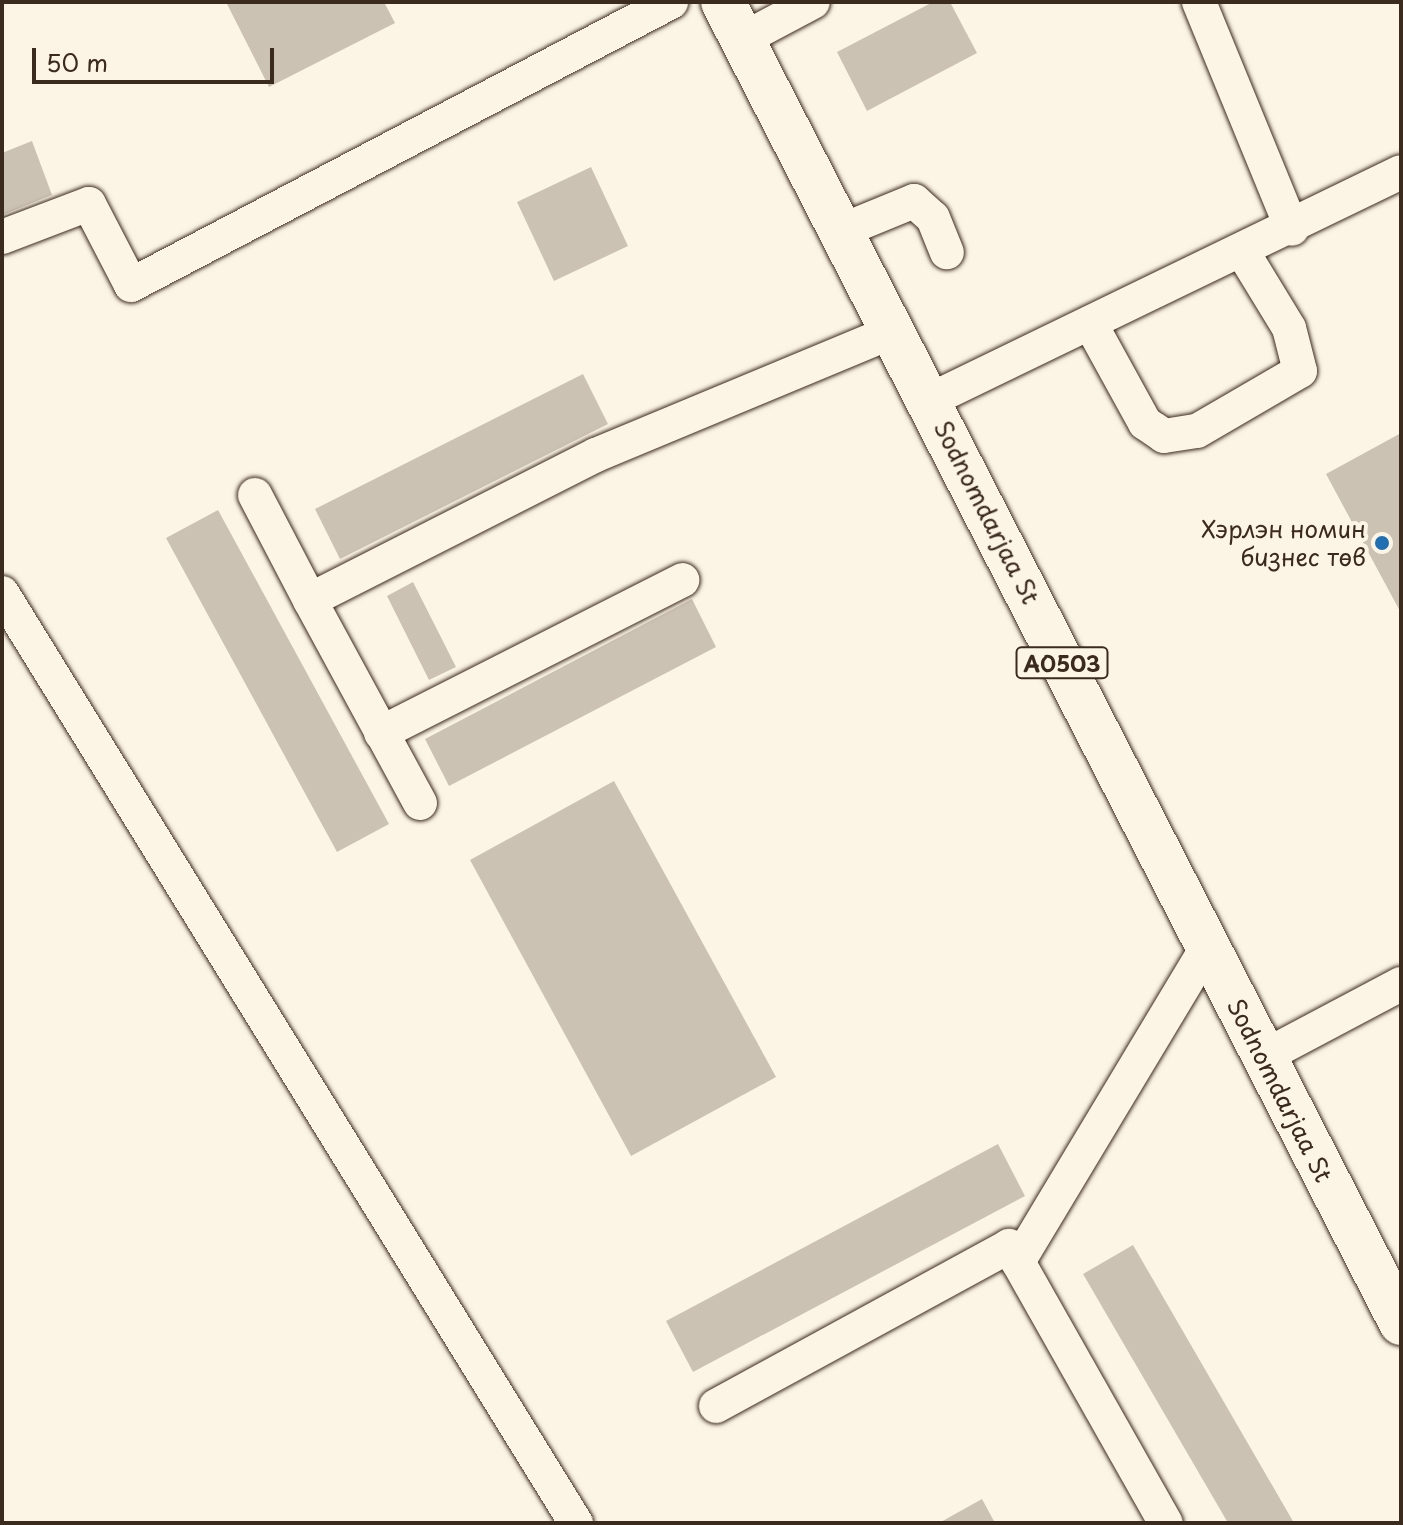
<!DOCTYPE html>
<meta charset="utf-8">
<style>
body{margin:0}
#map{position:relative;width:1403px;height:1525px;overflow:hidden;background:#fcf5e5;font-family:"Playpen Sans",sans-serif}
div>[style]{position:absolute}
.building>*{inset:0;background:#ccc2b3}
.roads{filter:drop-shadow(0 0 2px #3b2a1e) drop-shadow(0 0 2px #3b2a1e)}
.minor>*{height:34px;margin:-17px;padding:0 17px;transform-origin:17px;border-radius:17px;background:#fcf5e5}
.major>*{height:44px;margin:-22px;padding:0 22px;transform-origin:22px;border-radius:22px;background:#fcf5e5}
.dots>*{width:22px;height:22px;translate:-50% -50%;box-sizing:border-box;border:4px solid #fcf5e5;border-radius:50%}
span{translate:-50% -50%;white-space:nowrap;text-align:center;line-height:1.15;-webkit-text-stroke:8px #fcf5e5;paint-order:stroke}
.shield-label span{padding:2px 6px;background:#fcf5e5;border:2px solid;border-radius:6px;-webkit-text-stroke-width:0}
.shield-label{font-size:22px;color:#3b2a1e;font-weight:700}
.street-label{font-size:24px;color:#3b2a1e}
.poi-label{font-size:24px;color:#3b2a1e}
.right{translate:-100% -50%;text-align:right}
.frame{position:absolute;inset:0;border:4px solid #3b2a1e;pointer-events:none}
.scale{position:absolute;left:32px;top:48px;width:242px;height:36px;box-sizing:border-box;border:4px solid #3b2a1e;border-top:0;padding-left:10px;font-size:24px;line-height:28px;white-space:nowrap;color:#3b2a1e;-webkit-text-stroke:6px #fcf5e5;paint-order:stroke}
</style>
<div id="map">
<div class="building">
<div style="clip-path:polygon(226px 2px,384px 2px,395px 23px,269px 87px)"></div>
<div style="clip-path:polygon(933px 2px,950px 2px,977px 53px,867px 111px,837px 52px)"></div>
<div style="clip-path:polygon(32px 141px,52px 195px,2px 215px,2px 153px)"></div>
<div style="clip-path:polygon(591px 167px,628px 246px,554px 281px,517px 202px)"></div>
<div style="clip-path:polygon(583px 374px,608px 424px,340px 559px,315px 509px)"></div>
<div style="clip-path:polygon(1401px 433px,1401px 613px,1326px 474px)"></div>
<div style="clip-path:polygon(218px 510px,389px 824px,337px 852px,166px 538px)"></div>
<div style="clip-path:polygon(413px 582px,456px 667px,429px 680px,387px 596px)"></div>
<div style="clip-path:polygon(692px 599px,716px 647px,449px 786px,425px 739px)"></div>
<div style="clip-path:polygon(614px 781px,776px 1077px,631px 1156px,470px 860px)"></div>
<div style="clip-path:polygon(998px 1144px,1025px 1196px,693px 1372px,666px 1321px)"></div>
<div style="clip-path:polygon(1133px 1245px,1294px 1523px,1228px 1523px,1083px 1274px)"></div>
<div style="clip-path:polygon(982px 1499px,995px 1523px,939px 1523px)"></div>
</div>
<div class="roads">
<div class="minor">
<div style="left:1199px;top:2px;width:245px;rotate:67.7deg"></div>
<div style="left:743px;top:39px;width:79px;rotate:-27.9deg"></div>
<div style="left:841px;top:231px;width:79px;rotate:-22.3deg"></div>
<div style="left:914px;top:201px;width:25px;rotate:42deg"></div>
<div style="left:933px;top:218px;width:37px;rotate:68deg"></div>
<div style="left:2px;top:237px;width:93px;rotate:-20.8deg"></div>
<div style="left:89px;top:204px;width:91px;rotate:62.6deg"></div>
<div style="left:131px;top:285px;width:610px;rotate:-27.66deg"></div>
<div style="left:1090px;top:323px;width:114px;rotate:61.2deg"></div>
<div style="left:1145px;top:423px;width:23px;rotate:34deg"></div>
<div style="left:1164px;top:436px;width:33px;rotate:-9deg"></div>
<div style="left:1197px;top:431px;width:119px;rotate:-30.2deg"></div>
<div style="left:1300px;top:371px;width:44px;rotate:-104.3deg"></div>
<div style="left:1289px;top:328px;width:90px;rotate:-121.4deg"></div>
<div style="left:930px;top:400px;width:523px;rotate:-25.83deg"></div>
<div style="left:255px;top:495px;width:119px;rotate:62.4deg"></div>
<div style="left:2px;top:593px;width:1093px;rotate:58.32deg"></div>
<div style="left:381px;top:733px;width:338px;rotate:-26.9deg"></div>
<div style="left:420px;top:803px;width:231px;rotate:-118.5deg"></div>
<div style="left:310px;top:600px;width:321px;rotate:-26.9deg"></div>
<div style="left:596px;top:455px;width:321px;rotate:-22.6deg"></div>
<div style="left:1263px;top:1057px;width:156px;rotate:-27.9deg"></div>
<div style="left:1018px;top:1262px;width:365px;rotate:-59deg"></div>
<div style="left:716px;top:1406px;width:334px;rotate:-28.6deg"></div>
<div style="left:1009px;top:1246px;width:318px;rotate:60.5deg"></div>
</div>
<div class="major">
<div style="left:723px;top:2px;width:1485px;rotate:62.83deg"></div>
</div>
</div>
<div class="dots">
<div style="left:1382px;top:543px;background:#1f6fb2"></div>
</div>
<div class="shield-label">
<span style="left:1062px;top:663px">A0503</span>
</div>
<div class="street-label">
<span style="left:987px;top:512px;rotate:63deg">Sodnomdarjaa St</span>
<span style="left:1280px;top:1090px;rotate:63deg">Sodnomdarjaa St</span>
</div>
<div class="poi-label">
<span class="right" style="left:1366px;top:543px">Хэрлэн номин<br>бизнес төв</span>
</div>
<div class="frame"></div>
<div class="scale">50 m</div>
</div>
